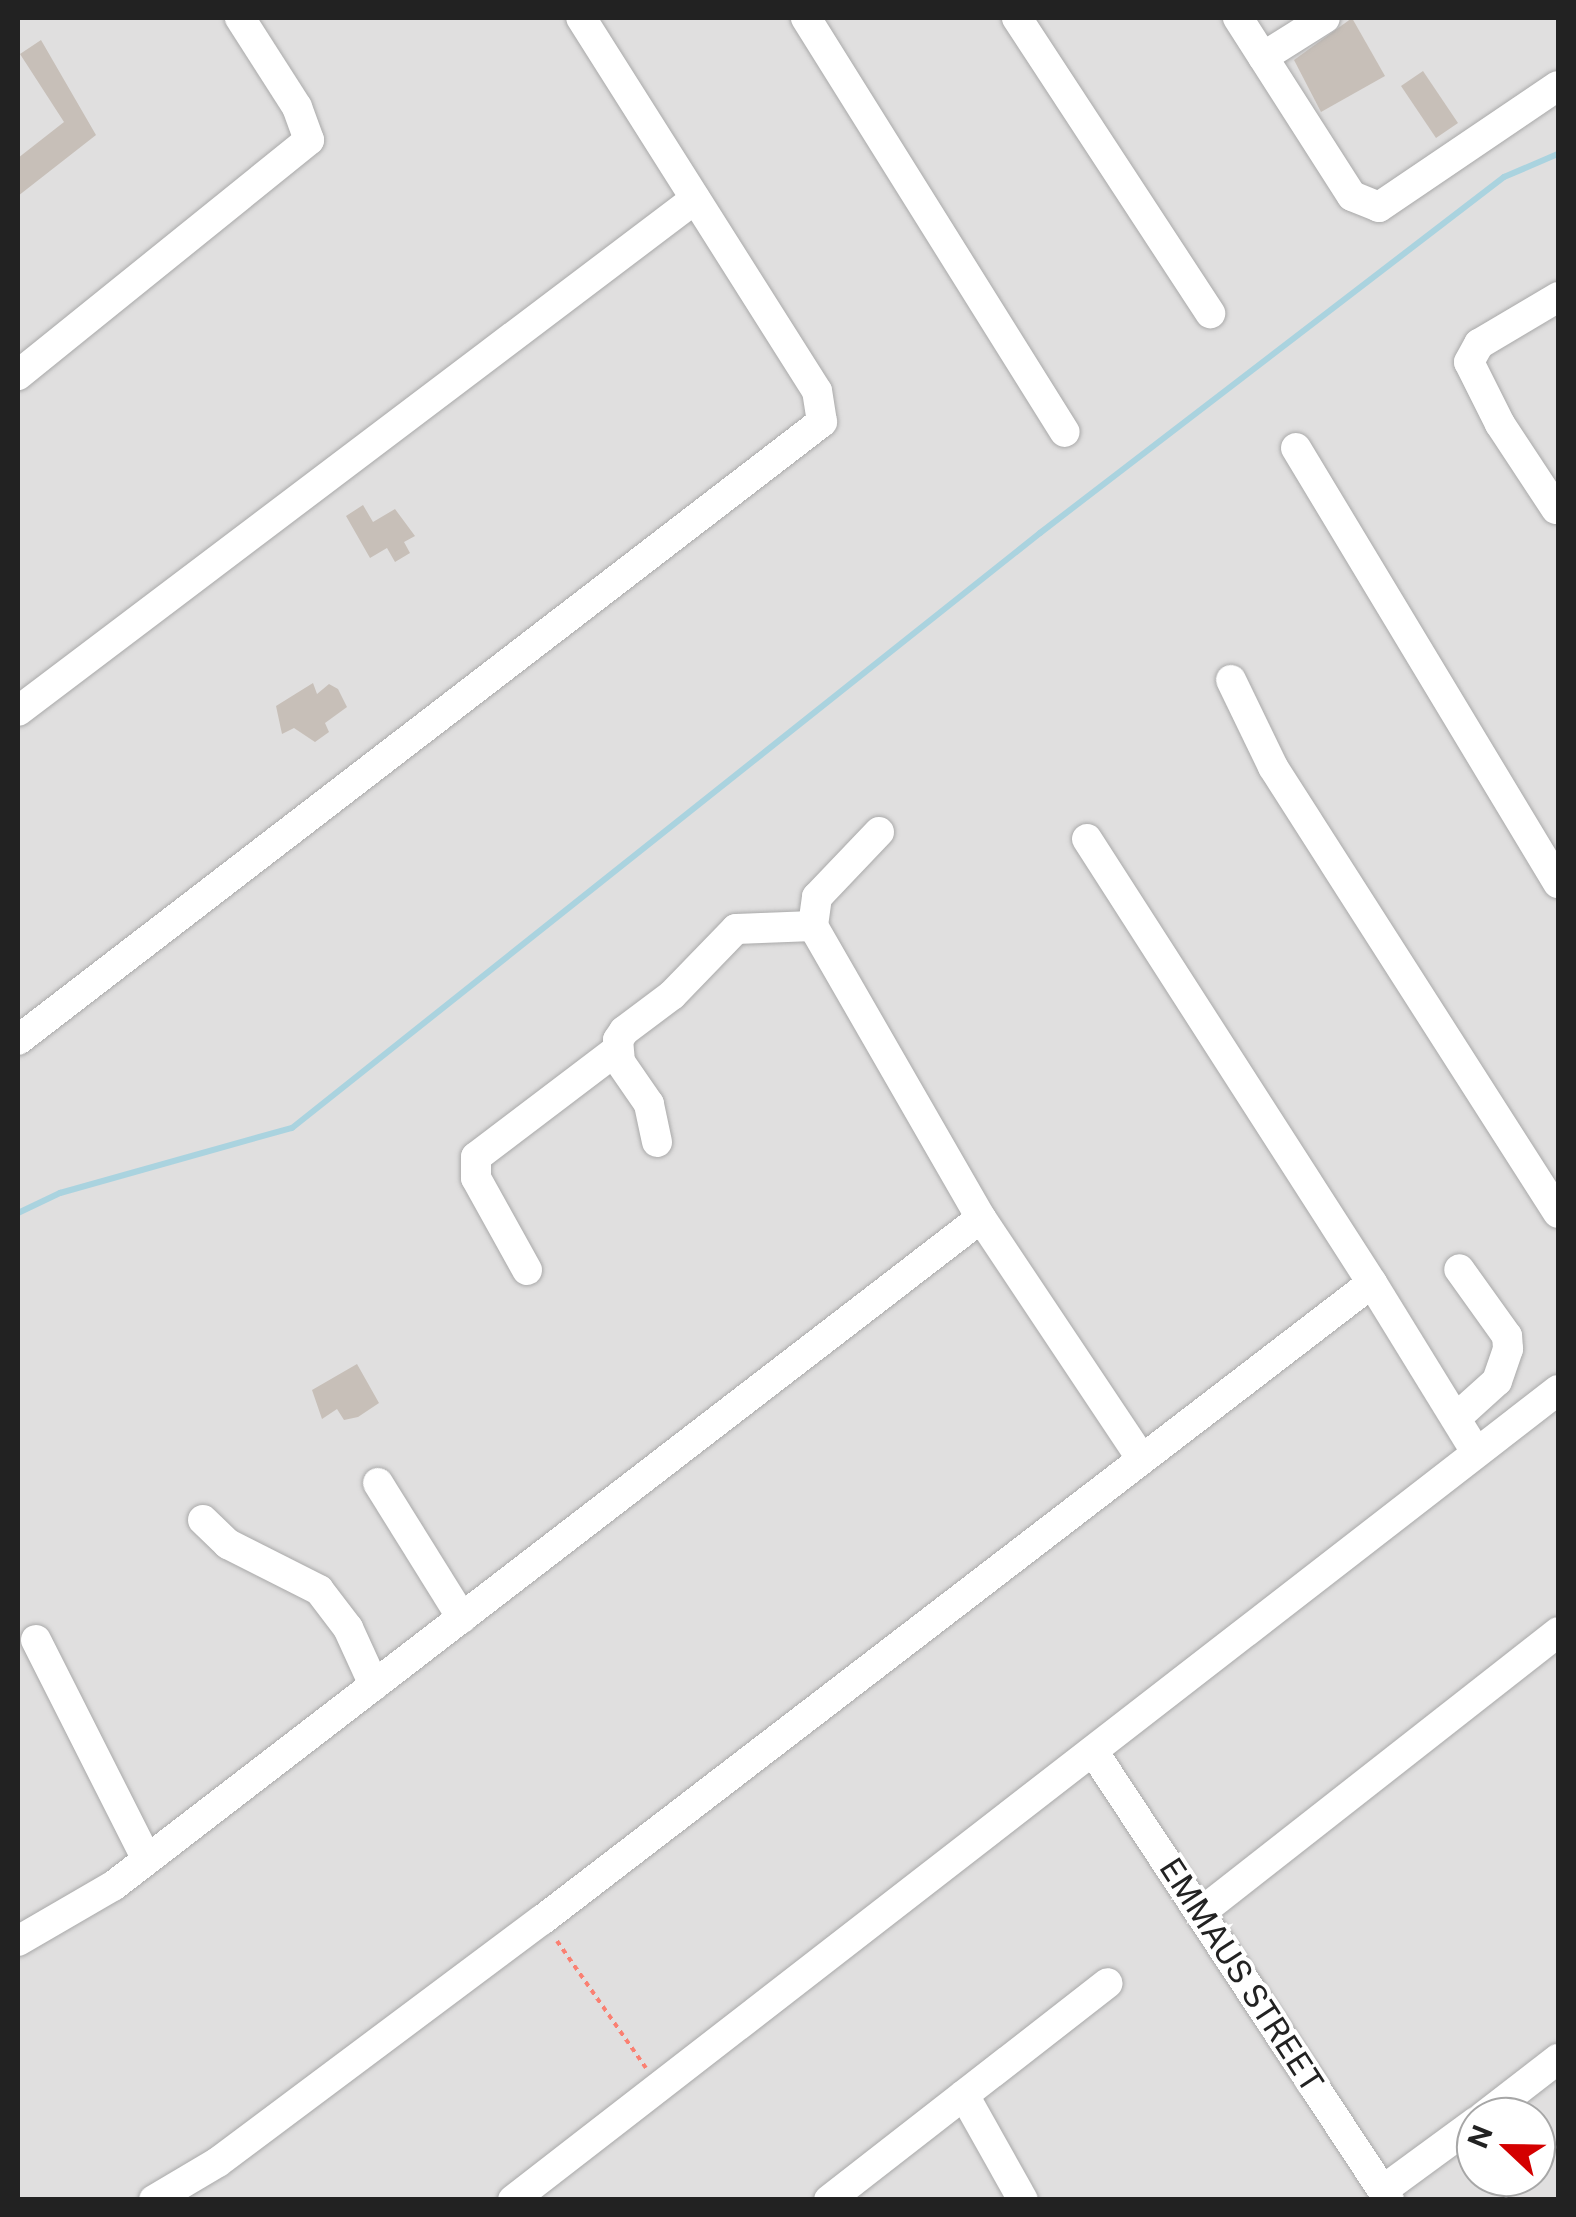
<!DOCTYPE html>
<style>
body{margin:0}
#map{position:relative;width:1576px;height:2217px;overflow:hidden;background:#f2efe9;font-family:"Public Sans",sans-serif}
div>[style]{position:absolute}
.residential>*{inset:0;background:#e0dfdf}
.stream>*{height:6px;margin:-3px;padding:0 3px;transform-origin:3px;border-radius:3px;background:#aad3df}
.building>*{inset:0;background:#c7bfb8}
.path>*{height:4px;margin-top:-2px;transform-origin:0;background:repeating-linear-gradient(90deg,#fa8072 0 5px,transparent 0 10px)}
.roads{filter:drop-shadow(0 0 2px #a9a9a9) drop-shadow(0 0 2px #a9a9a9)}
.minor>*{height:30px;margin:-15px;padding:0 15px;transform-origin:15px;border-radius:15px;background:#fff}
span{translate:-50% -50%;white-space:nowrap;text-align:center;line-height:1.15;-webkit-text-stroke:8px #fff;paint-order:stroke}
.street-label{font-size:32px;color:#222}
.frame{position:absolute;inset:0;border:20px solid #222;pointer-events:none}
.north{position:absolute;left:1456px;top:2097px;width:100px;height:100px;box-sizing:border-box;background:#fff;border:2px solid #a7a7a7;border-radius:50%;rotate:292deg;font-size:28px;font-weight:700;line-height:40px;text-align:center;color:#222}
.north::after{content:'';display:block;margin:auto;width:35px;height:45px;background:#d40000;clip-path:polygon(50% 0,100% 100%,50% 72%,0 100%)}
</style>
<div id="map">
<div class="residential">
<div style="clip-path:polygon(evenodd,18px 18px,1558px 18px,1558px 2199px,18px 2199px,18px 18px,1476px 2117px,1536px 2117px,1536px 2177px,1476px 2177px,1476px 2117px)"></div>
</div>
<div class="stream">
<div style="left:18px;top:1213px;width:47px;rotate:-25.5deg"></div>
<div style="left:60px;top:1193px;width:241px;rotate:-15.7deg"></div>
<div style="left:292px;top:1128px;width:956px;rotate:-38.5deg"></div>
<div style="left:1040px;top:533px;width:585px;rotate:-37.5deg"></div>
<div style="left:1504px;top:177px;width:59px;rotate:-23.1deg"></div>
</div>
<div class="building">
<div style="clip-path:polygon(1352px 18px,1385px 76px,1321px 112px,1294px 60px)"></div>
<div style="clip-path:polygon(41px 40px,96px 135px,18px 196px,18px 158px,64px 122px,20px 54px)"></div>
<div style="clip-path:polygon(1423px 71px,1458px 123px,1436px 138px,1401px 86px)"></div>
<div style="clip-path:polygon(363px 505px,373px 522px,395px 509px,415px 536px,404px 542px,410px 553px,395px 562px,387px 548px,370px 558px,346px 516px)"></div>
<div style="clip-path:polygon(313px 683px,317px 694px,329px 684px,338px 689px,347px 707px,325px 723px,329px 732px,315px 742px,294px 728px,282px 734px,276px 706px)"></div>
<div style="clip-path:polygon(357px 1364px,379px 1403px,358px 1417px,344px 1420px,337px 1409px,322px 1419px,312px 1390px)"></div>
</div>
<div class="path">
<div style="left:557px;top:1941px;width:155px;rotate:55deg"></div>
</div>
<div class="roads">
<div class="minor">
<div style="left:806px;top:18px;width:488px;rotate:58deg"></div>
<div style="left:1017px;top:18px;width:353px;rotate:56.8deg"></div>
<div style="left:1238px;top:18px;width:211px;rotate:57.4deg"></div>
<div style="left:1352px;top:196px;width:29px;rotate:22deg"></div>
<div style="left:1379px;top:207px;width:216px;rotate:-34.1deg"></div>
<div style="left:1263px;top:57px;width:73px;rotate:-32.2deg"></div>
<div style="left:18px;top:375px;width:374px;rotate:-38.9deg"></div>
<div style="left:309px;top:140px;width:35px;rotate:-110deg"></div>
<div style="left:297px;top:107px;width:106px;rotate:-122.6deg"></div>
<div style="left:1296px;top:448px;width:508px;rotate:58.94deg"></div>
<div style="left:1556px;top:509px;width:102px;rotate:-123.4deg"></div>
<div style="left:1500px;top:424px;width:69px;rotate:-116.6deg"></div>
<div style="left:1469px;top:362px;width:21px;rotate:-61deg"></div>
<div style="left:1479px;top:344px;width:92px;rotate:-30.7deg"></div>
<div style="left:1231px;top:680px;width:97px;rotate:64.2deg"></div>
<div style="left:1273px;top:767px;width:529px;rotate:57.42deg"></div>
<div style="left:18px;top:711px;width:849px;rotate:-37.1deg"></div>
<div style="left:879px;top:832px;width:90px;rotate:133.6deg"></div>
<div style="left:817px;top:897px;width:29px;rotate:98deg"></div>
<div style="left:813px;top:926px;width:337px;rotate:60.1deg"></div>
<div style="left:1087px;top:839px;width:528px;rotate:57.3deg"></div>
<div style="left:18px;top:1040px;width:1014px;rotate:-37.55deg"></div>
<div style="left:822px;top:422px;width:31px;rotate:-99deg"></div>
<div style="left:817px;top:391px;width:441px;rotate:-122.3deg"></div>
<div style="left:657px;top:1142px;width:39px;rotate:-102deg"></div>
<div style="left:649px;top:1104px;width:51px;rotate:-124.6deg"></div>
<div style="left:620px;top:1062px;width:22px;rotate:-95deg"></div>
<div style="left:618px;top:1040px;width:11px;rotate:-56deg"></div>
<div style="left:624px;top:1031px;width:60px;rotate:-36.9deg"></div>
<div style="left:672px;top:995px;width:92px;rotate:-45.9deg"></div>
<div style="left:736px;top:929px;width:77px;rotate:-2.2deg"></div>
<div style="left:527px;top:1270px;width:105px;rotate:-119deg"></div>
<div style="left:476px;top:1178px;width:21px;rotate:-90deg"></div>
<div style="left:476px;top:1157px;width:177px;rotate:-37.2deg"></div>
<div style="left:1456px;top:1418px;width:55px;rotate:-42.1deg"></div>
<div style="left:1497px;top:1381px;width:34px;rotate:-71deg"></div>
<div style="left:1508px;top:1349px;width:13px;rotate:-94deg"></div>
<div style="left:1507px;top:1336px;width:82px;rotate:-125.6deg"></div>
<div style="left:378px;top:1483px;width:159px;rotate:58.1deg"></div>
<div style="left:203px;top:1520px;width:35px;rotate:44deg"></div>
<div style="left:228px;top:1544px;width:102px;rotate:26.8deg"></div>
<div style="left:319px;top:1590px;width:48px;rotate:52.7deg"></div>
<div style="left:348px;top:1628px;width:63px;rotate:65.5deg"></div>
<div style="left:36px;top:1640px;width:246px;rotate:63.2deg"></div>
<div style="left:1093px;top:1751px;width:538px;rotate:56.61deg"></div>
<div style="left:1200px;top:1913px;width:455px;rotate:-38.1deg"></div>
<div style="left:18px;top:1941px;width:110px;rotate:-30.1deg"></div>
<div style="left:113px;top:1886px;width:1095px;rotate:-37.58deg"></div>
<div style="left:981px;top:1218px;width:286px;rotate:56.3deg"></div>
<div style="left:964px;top:2095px;width:120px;rotate:60.7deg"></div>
<div style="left:1483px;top:2117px;width:95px;rotate:-37.7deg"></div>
<div style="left:1383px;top:2190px;width:115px;rotate:-36.2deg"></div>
<div style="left:154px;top:2200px;width:74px;rotate:-30.7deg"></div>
<div style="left:218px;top:2162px;width:404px;rotate:-36.8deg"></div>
<div style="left:542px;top:1920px;width:1046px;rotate:-37.51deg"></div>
<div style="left:1372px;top:1283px;width:198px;rotate:58.4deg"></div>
<div style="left:513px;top:2200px;width:1322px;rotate:-37.78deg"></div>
<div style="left:829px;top:2200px;width:353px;rotate:-37.9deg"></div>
</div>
</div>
<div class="street-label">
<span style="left:1241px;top:1975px;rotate:57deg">EMMAUS STREET</span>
</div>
<div class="frame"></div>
<div class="north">N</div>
</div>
